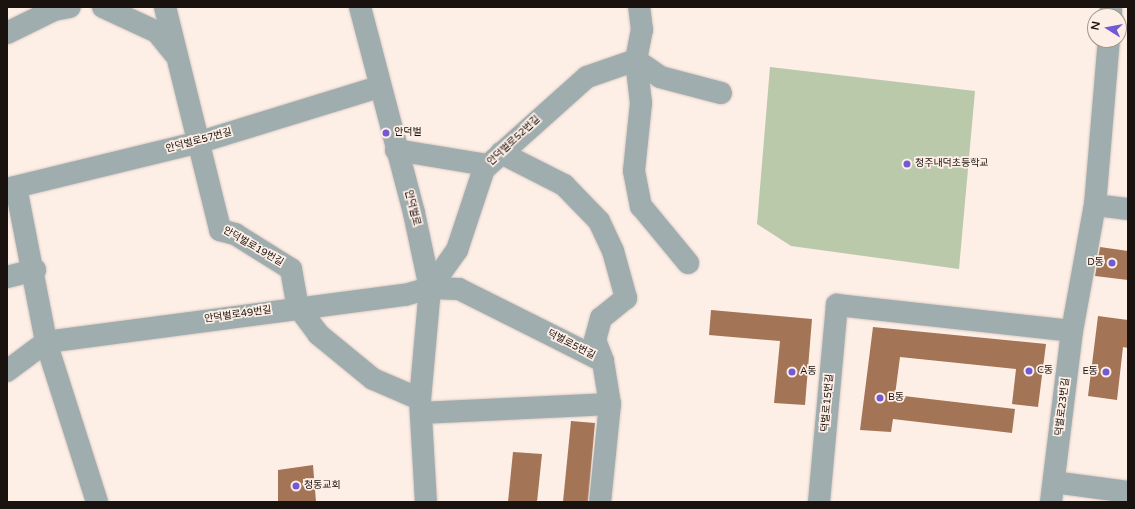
<!DOCTYPE html>
<meta charset="utf-8">
<style>
body{margin:0}
#map{position:relative;width:1135px;height:509px;overflow:hidden;background:#fdeee6;font-family:"Varela Round","Noto Sans KR",sans-serif}
div>[style]{position:absolute}
.green>*{inset:0;background:#bac9a9}
.building>*{inset:0;background:#a47456}
.roads{filter:drop-shadow(0 0 1px #d9cbc3) drop-shadow(0 0 1px #d9cbc3)}
.minor>*{height:22px;margin:-11px;padding:0 11px;transform-origin:11px;border-radius:11px;background:#a0adae}
.dots>*{width:11px;height:11px;translate:-50% -50%;box-sizing:border-box;border:2px solid #fdeee6;border-radius:50%}
span{translate:-50% -50%;white-space:nowrap;text-align:center;line-height:1.15;-webkit-text-stroke:3.5px #fdeee6;paint-order:stroke}
.poi-label{font-size:10px;color:#1a120e}
.left{translate:0 -50%;text-align:left}
.right{translate:-100% -50%;text-align:right}
.street-label{font-size:10px;color:#1a120e}
.frame{position:absolute;inset:0;border:8px solid #1a120e;pointer-events:none}
.north{position:absolute;left:1087px;top:8px;width:40px;height:40px;box-sizing:border-box;background:#fdeee6;border:1px solid #a29690;border-radius:50%;rotate:281deg;font-size:11px;font-weight:700;line-height:16px;text-align:center;color:#1a120e}
.north::after{content:'';display:block;margin:auto;width:14px;height:18px;background:#715ad4;clip-path:polygon(50% 0,100% 100%,50% 72%,0 100%)}
</style>
<div id="map">
<div class="green">
<div style="clip-path:polygon(770px 67px,975px 91px,959px 269px,791px 246px,757px 224px)"></div>
</div>
<div class="building">
<div style="clip-path:polygon(1100px 247px,1128px 251px,1128px 280px,1095px 276px)"></div>
<div style="clip-path:polygon(711px 310px,812px 319px,805px 405px,774px 403px,780px 341px,709px 335px)"></div>
<div style="clip-path:polygon(1098px 316px,1128px 320px,1128px 348px,1123px 347px,1117px 400px,1088px 396px)"></div>
<div style="clip-path:polygon(873px 327px,1046px 344px,1038px 407px,1012px 404px,1016px 369px,900px 357px,895px 395px,1015px 409px,1012px 433px,893px 419px,891px 432px,860px 430px)"></div>
<div style="clip-path:polygon(571px 421px,595px 423px,588px 502px,563px 502px)"></div>
<div style="clip-path:polygon(513px 452px,542px 454px,537px 502px,508px 502px)"></div>
<div style="clip-path:polygon(313px 465px,316px 502px,278px 502px,278px 470px)"></div>
</div>
<div class="roads">
<div class="minor">
<div style="left:103px;top:7px;width:60px;rotate:24.8deg"></div>
<div style="left:157px;top:32px;width:28px;rotate:51deg"></div>
<div style="left:165px;top:7px;width:230px;rotate:76.1deg"></div>
<div style="left:220px;top:230px;width:16px;rotate:15deg"></div>
<div style="left:235px;top:234px;width:66px;rotate:32deg"></div>
<div style="left:291px;top:269px;width:39px;rotate:80deg"></div>
<div style="left:298px;top:307px;width:34px;rotate:53deg"></div>
<div style="left:318px;top:334px;width:71px;rotate:39.3deg"></div>
<div style="left:373px;top:379px;width:51px;rotate:23.1deg"></div>
<div style="left:360px;top:7px;width:213px;rotate:75.3deg"></div>
<div style="left:414px;top:213px;width:77px;rotate:78deg"></div>
<div style="left:430px;top:288px;width:111px;rotate:95.1deg"></div>
<div style="left:420px;top:399px;width:103px;rotate:86.7deg"></div>
<div style="left:1111px;top:16px;width:9px;rotate:-90deg"></div>
<div style="left:7px;top:33px;width:52px;rotate:-26.1deg"></div>
<div style="left:54px;top:10px;width:16px;rotate:-11deg"></div>
<div style="left:636px;top:60px;width:43px;rotate:83.4deg"></div>
<div style="left:641px;top:103px;width:68px;rotate:95.9deg"></div>
<div style="left:634px;top:171px;width:36px;rotate:79deg"></div>
<div style="left:641px;top:206px;width:74px;rotate:50.5deg"></div>
<div style="left:636px;top:60px;width:29px;rotate:35deg"></div>
<div style="left:660px;top:77px;width:63px;rotate:14.7deg"></div>
<div style="left:396px;top:150px;width:93px;rotate:9.3deg"></div>
<div style="left:501px;top:153px;width:71px;rotate:26.9deg"></div>
<div style="left:564px;top:185px;width:50px;rotate:45.8deg"></div>
<div style="left:599px;top:221px;width:33px;rotate:65deg"></div>
<div style="left:613px;top:251px;width:49px;rotate:74.5deg"></div>
<div style="left:626px;top:298px;width:32px;rotate:141deg"></div>
<div style="left:601px;top:318px;width:23px;rotate:105deg"></div>
<div style="left:595px;top:340px;width:22px;rotate:69deg"></div>
<div style="left:16px;top:187px;width:158px;rotate:79deg"></div>
<div style="left:46px;top:342px;width:168px;rotate:72.3deg"></div>
<div style="left:7px;top:189px;width:199px;rotate:-13.7deg"></div>
<div style="left:200px;top:142px;width:187px;rotate:-17.1deg"></div>
<div style="left:1095px;top:205px;width:33px;rotate:7deg"></div>
<div style="left:7px;top:277px;width:29px;rotate:-14deg"></div>
<div style="left:430px;top:288px;width:47px;rotate:-54.6deg"></div>
<div style="left:457px;top:250px;width:85px;rotate:-71.6deg"></div>
<div style="left:484px;top:169px;width:138px;rotate:-41.8deg"></div>
<div style="left:587px;top:77px;width:52px;rotate:-19.1deg"></div>
<div style="left:636px;top:60px;width:31px;rotate:-79deg"></div>
<div style="left:642px;top:30px;width:23px;rotate:-97deg"></div>
<div style="left:7px;top:371px;width:49px;rotate:-36.6deg"></div>
<div style="left:46px;top:342px;width:362px;rotate:-7.5deg"></div>
<div style="left:405px;top:295px;width:26px;rotate:-16deg"></div>
<div style="left:430px;top:288px;width:29px;rotate:2deg"></div>
<div style="left:459px;top:289px;width:161px;rotate:26.6deg"></div>
<div style="left:603px;top:361px;width:44px;rotate:80.8deg"></div>
<div style="left:610px;top:404px;width:99px;rotate:95.8deg"></div>
<div style="left:421px;top:413px;width:189px;rotate:-2.7deg"></div>
<div style="left:1054px;top:482px;width:75px;rotate:7.7deg"></div>
<div style="left:819px;top:502px;width:198px;rotate:-84.8deg"></div>
<div style="left:837px;top:305px;width:236px;rotate:6.3deg"></div>
<div style="left:1051px;top:502px;width:172px;rotate:-83deg"></div>
<div style="left:1072px;top:331px;width:128px;rotate:-79.7deg"></div>
<div style="left:1095px;top:205px;width:166px;rotate:-85.2deg"></div>
</div>
</div>
<div class="dots">
<div style="left:386px;top:133px;background:#715ad4"></div>
<div style="left:907px;top:164px;background:#715ad4"></div>
<div style="left:1112px;top:263px;background:#715ad4"></div>
<div style="left:1029px;top:371px;background:#715ad4"></div>
<div style="left:792px;top:372px;background:#715ad4"></div>
<div style="left:1106px;top:372px;background:#715ad4"></div>
<div style="left:880px;top:398px;background:#715ad4"></div>
<div style="left:296px;top:486px;background:#715ad4"></div>
</div>
<div class="poi-label">
<span class="left" style="left:394px;top:133px">안덕벌</span>
<span class="left" style="left:915px;top:164px">청주내덕초등학교</span>
<span class="right" style="left:1104px;top:263px">D동</span>
<span class="left" style="left:1037px;top:371px">C동</span>
<span class="left" style="left:800px;top:372px">A동</span>
<span class="right" style="left:1098px;top:372px">E동</span>
<span class="left" style="left:888px;top:398px">B동</span>
<span class="left" style="left:304px;top:486px">청동교회</span>
</div>
<div class="street-label">
<span style="left:199px;top:141px;rotate:-15deg">안덕벌로57번길</span>
<span style="left:514px;top:141px;rotate:-43deg">안덕벌로52번길</span>
<span style="left:412px;top:208px;rotate:76deg">안덕벌로</span>
<span style="left:253px;top:247px;rotate:30deg">안덕벌로19번길</span>
<span style="left:238px;top:315px;rotate:-8deg">안덕벌로49번길</span>
<span style="left:571px;top:345px;rotate:27deg">덕벌로5번길</span>
<span style="left:828px;top:403px;rotate:-85deg">덕벌로15번길</span>
<span style="left:1063px;top:407px;rotate:-83deg">덕벌로23번길</span>
</div>
<div class="frame"></div>
<div class="north">N</div>
</div>
